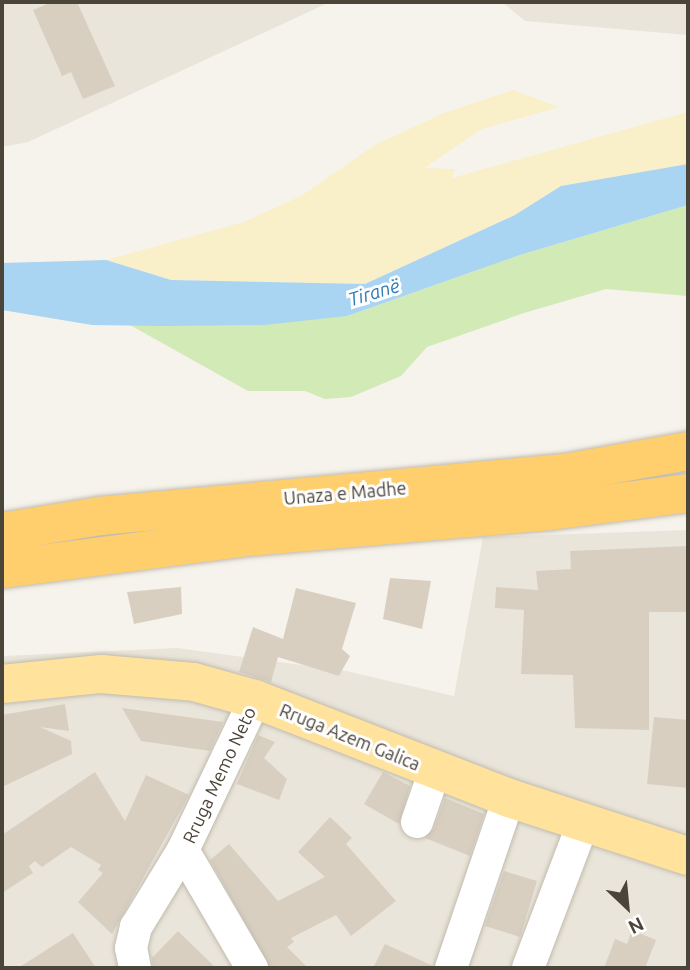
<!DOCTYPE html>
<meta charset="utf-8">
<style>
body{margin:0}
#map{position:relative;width:690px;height:970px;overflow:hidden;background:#f6f3ec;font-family:Ubuntu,sans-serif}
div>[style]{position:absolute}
.residential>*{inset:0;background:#eae5da}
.green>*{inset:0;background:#d2eab5}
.sand>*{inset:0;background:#f9efc9}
.water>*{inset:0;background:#a9d4f2}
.building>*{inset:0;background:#d8cfc1}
.roads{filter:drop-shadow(0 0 2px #c2bbae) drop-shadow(0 0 2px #c2bbae)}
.minor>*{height:32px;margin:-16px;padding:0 16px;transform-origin:16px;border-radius:16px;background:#fff}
.major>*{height:38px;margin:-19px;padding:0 19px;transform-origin:19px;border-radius:19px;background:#ffe39c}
.highway>*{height:38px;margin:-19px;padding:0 19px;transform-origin:19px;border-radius:19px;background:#ffcf6e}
span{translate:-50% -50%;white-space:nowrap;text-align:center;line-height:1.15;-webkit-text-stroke:6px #fff;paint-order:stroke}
.street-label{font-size:18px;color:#4b4439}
.water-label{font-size:19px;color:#2e7ab2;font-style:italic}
.frame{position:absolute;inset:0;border:4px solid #4b4439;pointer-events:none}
.north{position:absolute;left:592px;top:872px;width:70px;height:70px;-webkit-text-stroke:5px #fff;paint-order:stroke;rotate:154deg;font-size:19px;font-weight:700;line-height:28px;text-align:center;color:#4b4439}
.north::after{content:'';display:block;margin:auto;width:24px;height:32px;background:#4b4439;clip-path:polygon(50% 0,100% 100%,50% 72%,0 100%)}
</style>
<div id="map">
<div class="residential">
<div style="clip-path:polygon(2px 2px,330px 2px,28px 142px,2px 147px)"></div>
<div style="clip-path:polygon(502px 2px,688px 2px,688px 35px,525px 21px)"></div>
<div style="clip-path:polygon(688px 530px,688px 968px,2px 968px,2px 656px,177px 648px,346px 671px,454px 696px,483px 537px)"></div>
</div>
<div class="green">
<div style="clip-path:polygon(688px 205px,688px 296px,606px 289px,524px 313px,427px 347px,401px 376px,351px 397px,325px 399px,305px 391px,248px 391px,130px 325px,347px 316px,520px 255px)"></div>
</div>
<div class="sand">
<div style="clip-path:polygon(513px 90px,559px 107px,482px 129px,424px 168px,455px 169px,452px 178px,688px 112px,688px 164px,561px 186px,515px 215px,365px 284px,171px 280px,106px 260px,244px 222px,301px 196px,375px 145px,444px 113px)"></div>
</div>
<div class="water">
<div style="clip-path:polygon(688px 164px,688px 205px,520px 255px,347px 316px,264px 325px,163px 326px,92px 325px,2px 310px,2px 263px,106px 260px,171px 280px,365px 284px,515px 215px,561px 186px)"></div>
</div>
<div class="building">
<div style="clip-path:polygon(52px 2px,77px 2px,115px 86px,83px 99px,71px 72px,62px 76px,33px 10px)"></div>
<div style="clip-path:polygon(688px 546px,688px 612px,649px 612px,649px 730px,575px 728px,573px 675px,521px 674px,524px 610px,495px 608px,496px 587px,538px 590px,536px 571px,571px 569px,570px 551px)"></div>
<div style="clip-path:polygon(390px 578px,431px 581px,422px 629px,383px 619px)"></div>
<div style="clip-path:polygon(181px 587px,182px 614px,134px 624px,127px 592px)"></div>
<div style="clip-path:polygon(296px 588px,356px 603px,342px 649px,350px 656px,339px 676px,278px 657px,282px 643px,271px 682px,239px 672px,253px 627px,283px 639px)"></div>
<div style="clip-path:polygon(65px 704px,69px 731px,40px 727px,71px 741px,72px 754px,2px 787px,2px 715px)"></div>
<div style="clip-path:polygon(122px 708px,223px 722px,210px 751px,141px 741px)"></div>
<div style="clip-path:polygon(654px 717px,688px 720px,688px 788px,647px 784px)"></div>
<div style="clip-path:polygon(258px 735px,275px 742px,264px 758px,287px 779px,279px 800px,237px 784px)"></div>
<div style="clip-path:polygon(95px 772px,125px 821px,146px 775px,189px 795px,112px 934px,78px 902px,103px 873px,98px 870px,101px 865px,71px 847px,42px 867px,35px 861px,29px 866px,33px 873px,2px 893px,2px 835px)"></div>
<div style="clip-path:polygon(383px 772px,410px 786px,399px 824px,364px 804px)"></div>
<div style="clip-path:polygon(445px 798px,484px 814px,470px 856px,425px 838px,434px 828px)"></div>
<div style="clip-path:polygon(330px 817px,352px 838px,346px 844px,396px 901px,351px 936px,336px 915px,291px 938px,294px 942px,287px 947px,308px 968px,270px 968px,210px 860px,229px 844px,278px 901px,325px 877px,298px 852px)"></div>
<div style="clip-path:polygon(504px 871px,537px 881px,520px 937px,485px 926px)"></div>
<div style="clip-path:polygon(632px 930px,656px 940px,645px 968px,604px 968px,615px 939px,627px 944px)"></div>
<div style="clip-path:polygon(178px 931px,216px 968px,153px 968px,152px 958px)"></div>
<div style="clip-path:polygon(73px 933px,96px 968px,18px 968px)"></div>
<div style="clip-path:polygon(385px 944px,433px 966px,433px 968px,373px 968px)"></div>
</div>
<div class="roads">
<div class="minor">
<div style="left:417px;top:822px;width:55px;rotate:-70.9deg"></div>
<div style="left:183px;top:850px;width:137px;rotate:59.7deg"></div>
<div style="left:135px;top:968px;width:20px;rotate:-101deg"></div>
<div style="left:131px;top:948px;width:22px;rotate:-77deg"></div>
<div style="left:136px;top:927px;width:90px;rotate:-58.6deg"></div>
<div style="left:183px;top:850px;width:167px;rotate:-64.5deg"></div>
<div style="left:451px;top:968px;width:180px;rotate:-71.2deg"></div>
<div style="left:528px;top:968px;width:155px;rotate:-69.2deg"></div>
</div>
<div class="major">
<div style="left:2px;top:684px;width:100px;rotate:-5.8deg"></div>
<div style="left:101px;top:674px;width:93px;rotate:4.9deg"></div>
<div style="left:194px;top:682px;width:63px;rotate:15.6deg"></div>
<div style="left:255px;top:699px;width:273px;rotate:21.3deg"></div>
<div style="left:509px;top:798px;width:188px;rotate:18deg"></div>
</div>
<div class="highway">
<div style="left:2px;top:532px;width:99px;rotate:-9.3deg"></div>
<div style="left:100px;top:516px;width:472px;rotate:-5.3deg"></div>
<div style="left:570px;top:472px;width:120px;rotate:-10.1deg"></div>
<div style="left:2px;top:569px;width:247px;rotate:-7.4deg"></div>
<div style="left:247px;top:537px;width:304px;rotate:-4.9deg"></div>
<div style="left:550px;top:511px;width:139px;rotate:-7.4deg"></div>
</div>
</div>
<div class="street-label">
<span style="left:345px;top:493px;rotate:-5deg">Unaza e Madhe</span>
<span style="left:350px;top:737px;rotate:22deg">Rruga Azem Galica</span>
<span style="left:219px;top:775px;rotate:-65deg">Rruga Memo Neto</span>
</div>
<div class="water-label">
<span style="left:374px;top:293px;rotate:-17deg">Tiranë</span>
</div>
<div class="frame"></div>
<div class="north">N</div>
</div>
